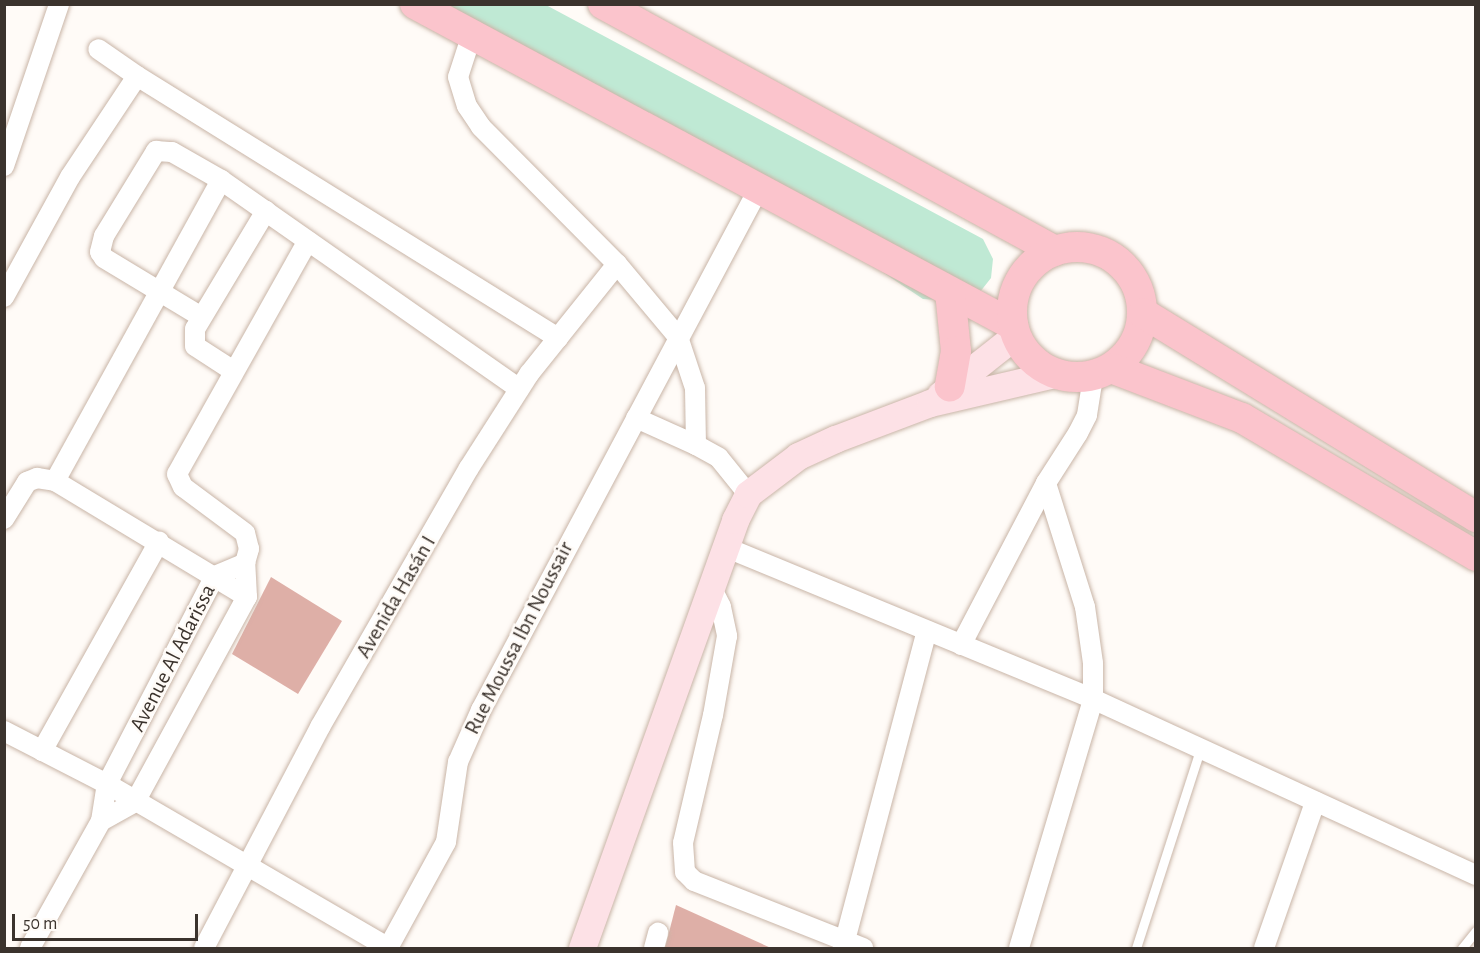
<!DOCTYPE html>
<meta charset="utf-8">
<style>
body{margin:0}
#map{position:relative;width:1480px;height:953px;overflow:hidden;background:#fffbf7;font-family:"Alegreya Sans",sans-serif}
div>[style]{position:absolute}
.green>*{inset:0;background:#bfe9d4}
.building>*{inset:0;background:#deafa7}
.roads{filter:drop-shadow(0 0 2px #c9b5a7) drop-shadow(0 0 2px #c9b5a7)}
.service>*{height:9px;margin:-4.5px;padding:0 4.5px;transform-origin:4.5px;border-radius:4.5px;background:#fff}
.minor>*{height:20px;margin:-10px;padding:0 10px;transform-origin:10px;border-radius:10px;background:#fff}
.secondary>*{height:27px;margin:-13.5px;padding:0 13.5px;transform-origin:13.5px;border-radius:13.5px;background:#fde1e6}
.primary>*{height:30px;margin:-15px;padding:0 15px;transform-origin:15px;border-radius:15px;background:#fbc4cc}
.primary>.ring{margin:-15px;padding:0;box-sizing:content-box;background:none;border:30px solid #fbc4cc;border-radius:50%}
span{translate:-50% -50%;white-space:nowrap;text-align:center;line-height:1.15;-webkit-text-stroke:5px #fffbf7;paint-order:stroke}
.street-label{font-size:22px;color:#3b332d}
.frame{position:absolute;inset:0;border:6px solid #3b332d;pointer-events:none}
.scale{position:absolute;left:12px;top:914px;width:186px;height:27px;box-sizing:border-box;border:3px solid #3b332d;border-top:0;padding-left:8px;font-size:18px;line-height:21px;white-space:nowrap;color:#3b332d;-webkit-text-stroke:4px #fffbf7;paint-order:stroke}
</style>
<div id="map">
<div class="green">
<div style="clip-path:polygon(444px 5px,546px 5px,983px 239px,993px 259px,991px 278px,976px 297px,952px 301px,923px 299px,648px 116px)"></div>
</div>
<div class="building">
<div style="clip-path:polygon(271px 577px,342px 621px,298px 694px,232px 654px)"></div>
<div style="clip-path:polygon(676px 905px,771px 948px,665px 948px)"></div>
</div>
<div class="roads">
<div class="service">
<div style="left:1136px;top:948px;width:208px;rotate:-72.1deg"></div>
<div style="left:1462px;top:948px;width:22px;rotate:-51deg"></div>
</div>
<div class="minor">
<div style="left:472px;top:34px;width:45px;rotate:108deg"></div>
<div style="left:458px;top:77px;width:30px;rotate:73deg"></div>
<div style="left:467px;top:106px;width:25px;rotate:56deg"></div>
<div style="left:481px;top:127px;width:193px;rotate:45.2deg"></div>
<div style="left:617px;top:264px;width:95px;rotate:50.1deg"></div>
<div style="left:678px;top:337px;width:54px;rotate:71.6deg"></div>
<div style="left:695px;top:388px;width:57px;rotate:89deg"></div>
<div style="left:696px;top:445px;width:26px;rotate:29deg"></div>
<div style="left:719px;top:458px;width:46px;rotate:51.1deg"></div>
<div style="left:137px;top:76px;width:496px;rotate:31.9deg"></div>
<div style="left:4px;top:166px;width:171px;rotate:-71.2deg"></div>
<div style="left:4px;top:297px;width:137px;rotate:-61.2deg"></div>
<div style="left:70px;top:177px;width:121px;rotate:-56.4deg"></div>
<div style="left:137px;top:76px;width:47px;rotate:-145.3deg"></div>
<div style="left:200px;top:316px;width:112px;rotate:-148.9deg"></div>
<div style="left:104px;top:258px;width:7px;rotate:-124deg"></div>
<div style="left:100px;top:252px;width:16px;rotate:-76deg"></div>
<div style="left:104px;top:236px;width:100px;rotate:-58.5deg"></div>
<div style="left:156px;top:151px;width:16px;rotate:4deg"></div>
<div style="left:172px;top:152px;width:56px;rotate:29.7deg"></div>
<div style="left:221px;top:180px;width:364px;rotate:35deg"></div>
<div style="left:232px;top:370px;width:44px;rotate:-147deg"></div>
<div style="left:195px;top:346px;width:17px;rotate:-90deg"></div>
<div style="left:195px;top:329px;width:138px;rotate:-59deg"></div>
<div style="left:636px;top:418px;width:66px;rotate:24.2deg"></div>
<div style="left:55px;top:481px;width:344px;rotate:-61.1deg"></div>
<div style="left:4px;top:519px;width:44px;rotate:-58.1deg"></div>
<div style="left:27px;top:482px;width:11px;rotate:-22deg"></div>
<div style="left:37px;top:478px;width:18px;rotate:9deg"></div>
<div style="left:55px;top:481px;width:224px;rotate:31.1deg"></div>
<div style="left:725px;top:547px;width:398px;rotate:22.4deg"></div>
<div style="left:1093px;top:699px;width:422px;rotate:24.7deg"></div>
<div style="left:711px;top:587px;width:22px;rotate:63deg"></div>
<div style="left:721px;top:607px;width:30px;rotate:78deg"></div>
<div style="left:727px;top:636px;width:80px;rotate:100deg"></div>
<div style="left:713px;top:715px;width:131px;rotate:103.2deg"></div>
<div style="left:683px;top:843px;width:29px;rotate:86deg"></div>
<div style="left:685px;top:872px;width:13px;rotate:45deg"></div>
<div style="left:694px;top:881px;width:182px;rotate:21.6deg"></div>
<div style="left:961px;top:645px;width:183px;rotate:-62.3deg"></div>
<div style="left:1046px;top:483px;width:59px;rotate:-57.4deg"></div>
<div style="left:1078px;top:433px;width:20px;rotate:-63deg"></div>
<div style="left:1087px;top:415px;width:39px;rotate:-81deg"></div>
<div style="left:4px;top:731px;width:116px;rotate:27.2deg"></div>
<div style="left:107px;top:784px;width:326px;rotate:30.2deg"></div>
<div style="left:42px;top:751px;width:240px;rotate:-60.8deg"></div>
<div style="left:101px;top:821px;width:39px;rotate:-29deg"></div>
<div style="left:135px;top:802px;width:234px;rotate:-61.4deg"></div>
<div style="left:247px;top:597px;width:34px;rotate:-93deg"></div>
<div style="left:245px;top:563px;width:15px;rotate:-74deg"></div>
<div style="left:249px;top:549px;width:16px;rotate:-104deg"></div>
<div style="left:245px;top:533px;width:77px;rotate:-143.4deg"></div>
<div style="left:183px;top:487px;width:14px;rotate:-115deg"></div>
<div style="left:177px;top:474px;width:267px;rotate:-60.7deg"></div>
<div style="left:30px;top:948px;width:145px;rotate:-60.8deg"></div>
<div style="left:101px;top:821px;width:37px;rotate:-81deg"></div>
<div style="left:107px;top:784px;width:234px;rotate:-62.6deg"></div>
<div style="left:215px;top:576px;width:33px;rotate:-23deg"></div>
<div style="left:204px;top:948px;width:250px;rotate:-62.3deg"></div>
<div style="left:320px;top:727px;width:299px;rotate:-60.1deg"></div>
<div style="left:469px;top:468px;width:112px;rotate:-57.4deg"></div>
<div style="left:529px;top:374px;width:141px;rotate:-51.3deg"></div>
<div style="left:388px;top:948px;width:121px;rotate:-61.3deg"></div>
<div style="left:446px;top:842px;width:81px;rotate:-81.5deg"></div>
<div style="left:458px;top:762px;width:57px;rotate:-66.1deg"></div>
<div style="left:481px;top:710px;width:589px;rotate:-61.96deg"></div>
<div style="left:654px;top:948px;width:16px;rotate:-75deg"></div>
<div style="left:843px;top:948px;width:328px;rotate:-75.2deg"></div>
<div style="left:1019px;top:948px;width:260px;rotate:-73.4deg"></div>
<div style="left:1093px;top:699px;width:36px;rotate:-90deg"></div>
<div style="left:1093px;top:663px;width:57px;rotate:-98.1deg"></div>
<div style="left:1085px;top:607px;width:130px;rotate:-107.5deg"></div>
<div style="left:1264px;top:948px;width:155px;rotate:-70.7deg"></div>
</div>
<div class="secondary">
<div style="left:940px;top:395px;width:97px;rotate:-38.3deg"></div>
<div style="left:582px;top:948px;width:455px;rotate:-70.3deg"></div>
<div style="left:735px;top:520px;width:29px;rotate:-63deg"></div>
<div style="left:748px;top:494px;width:63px;rotate:-37.2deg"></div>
<div style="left:798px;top:456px;width:41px;rotate:-24.7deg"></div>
<div style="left:835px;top:439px;width:102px;rotate:-20.8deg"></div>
<div style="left:930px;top:403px;width:128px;rotate:-13.1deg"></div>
</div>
<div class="primary">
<div style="left:415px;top:4px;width:679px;rotate:28.23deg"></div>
<div style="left:603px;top:4px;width:515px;rotate:28.65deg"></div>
<div class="ring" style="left:1012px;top:247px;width:100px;height:100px"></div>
<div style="left:950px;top:292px;width:59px;rotate:84.2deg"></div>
<div style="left:956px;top:351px;width:36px;rotate:100deg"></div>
<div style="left:1143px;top:313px;width:391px;rotate:31.5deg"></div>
<div style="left:1111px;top:368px;width:140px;rotate:20.9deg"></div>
<div style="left:1242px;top:418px;width:272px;rotate:30.5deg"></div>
</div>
</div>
<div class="street-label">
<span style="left:396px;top:597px;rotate:-60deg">Avenida Hasán I</span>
<span style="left:519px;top:638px;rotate:-63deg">Rue Moussa Ibn Noussair</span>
<span style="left:173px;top:658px;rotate:-63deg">Avenue Al Adarissa</span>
</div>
<div class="frame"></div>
<div class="scale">50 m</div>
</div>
